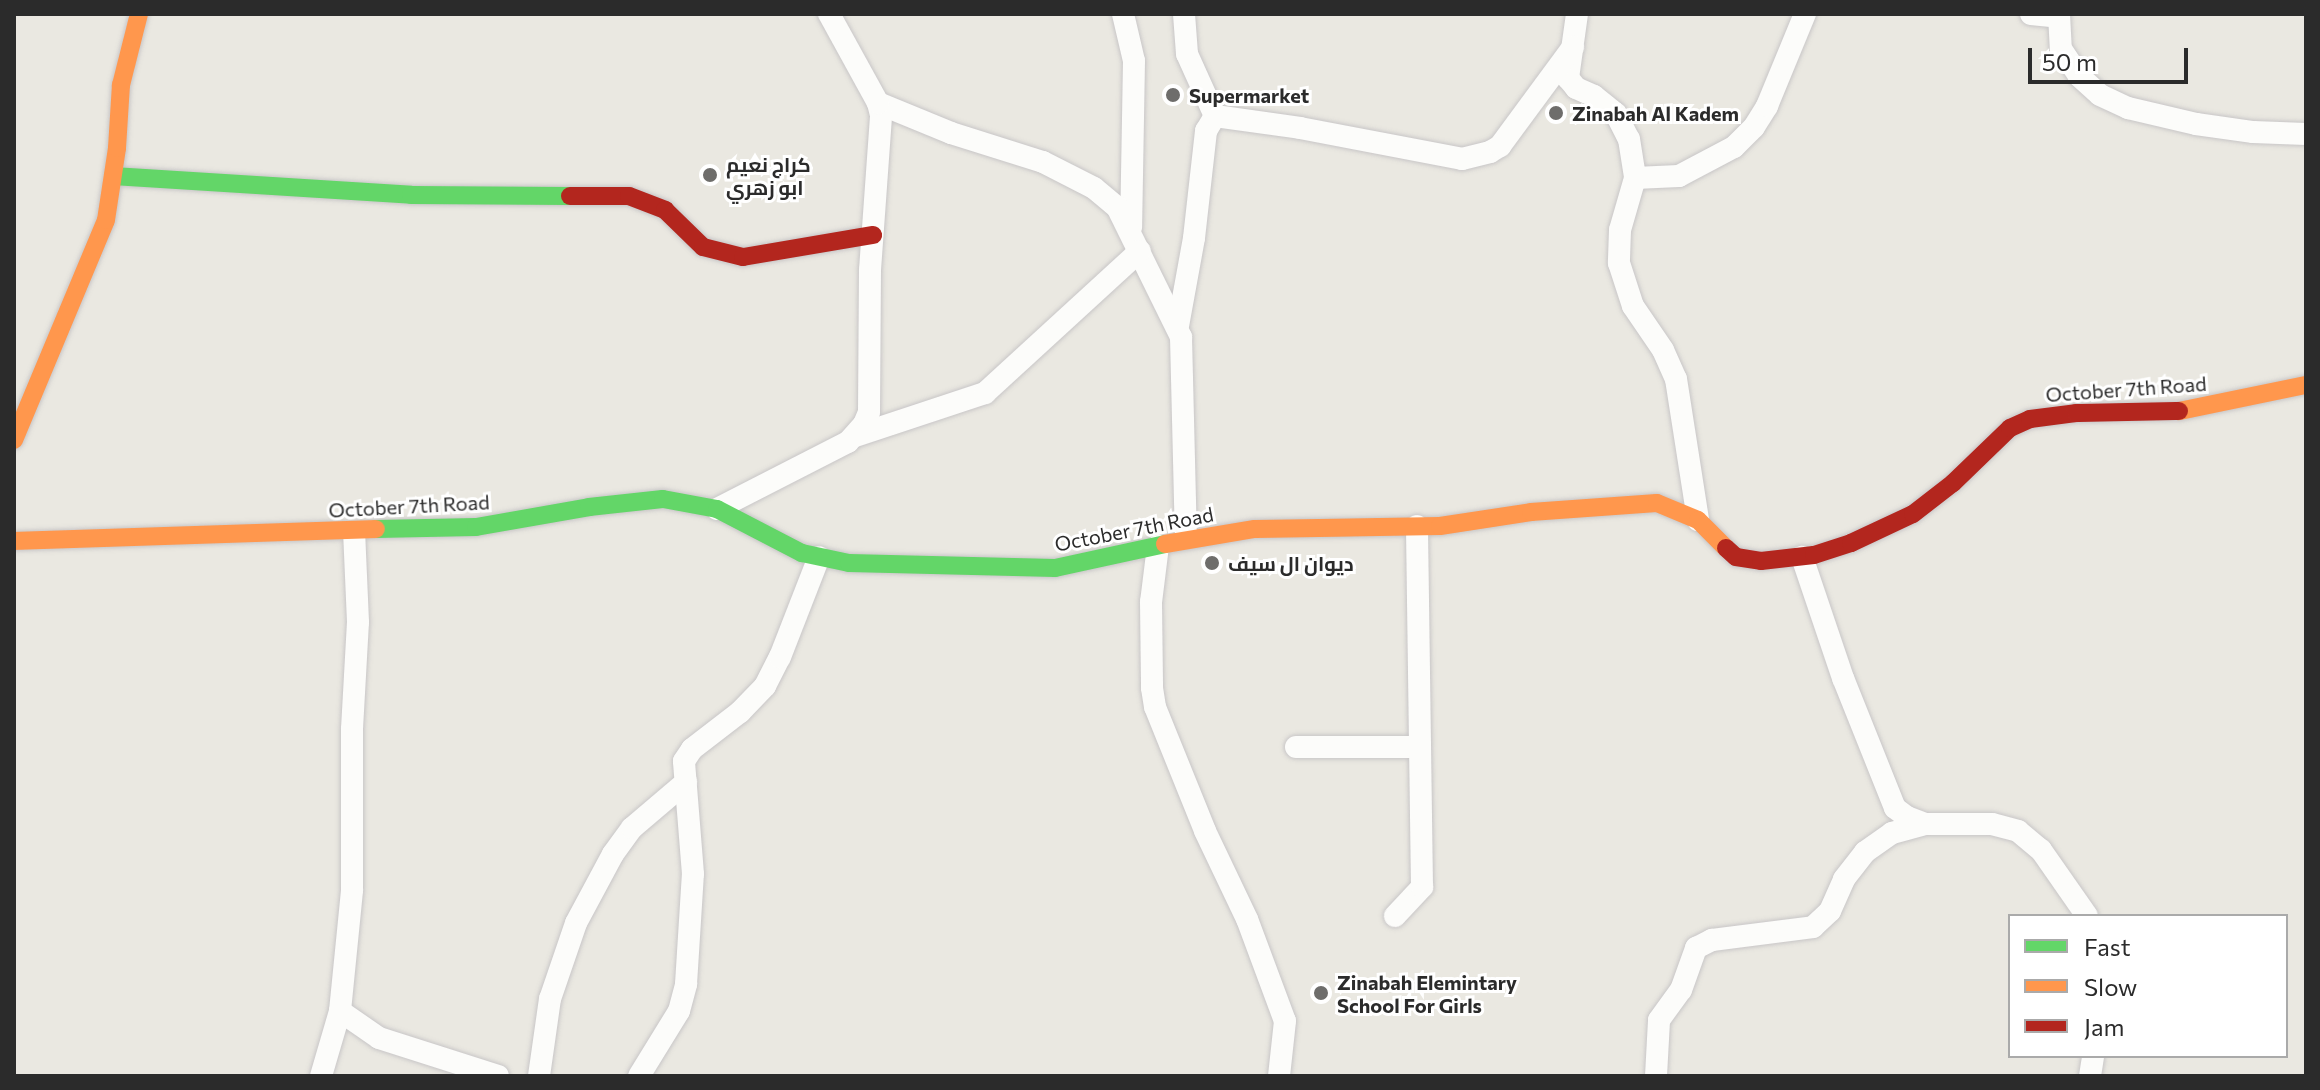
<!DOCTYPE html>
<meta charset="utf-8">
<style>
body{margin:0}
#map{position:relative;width:2320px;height:1090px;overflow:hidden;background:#eae8e1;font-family:Commissioner,Cairo,sans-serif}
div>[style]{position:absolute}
.roads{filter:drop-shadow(0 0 2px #c8c6c7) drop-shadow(0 0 2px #c8c6c7)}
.street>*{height:22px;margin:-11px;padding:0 11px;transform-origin:11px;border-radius:11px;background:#fcfcfa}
.fast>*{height:18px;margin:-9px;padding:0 9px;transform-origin:9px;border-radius:9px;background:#63d668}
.slow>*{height:18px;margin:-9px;padding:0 9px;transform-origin:9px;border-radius:9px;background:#ff974d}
.jam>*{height:18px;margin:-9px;padding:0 9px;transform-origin:9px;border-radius:9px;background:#b3261e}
.dots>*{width:22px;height:22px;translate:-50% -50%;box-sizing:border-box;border:4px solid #fff;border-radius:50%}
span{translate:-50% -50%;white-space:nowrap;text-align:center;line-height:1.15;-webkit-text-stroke:6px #fff;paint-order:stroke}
.poi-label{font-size:20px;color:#2b2b2b;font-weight:700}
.left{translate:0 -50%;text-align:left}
.street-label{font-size:20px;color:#2b2b2b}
.frame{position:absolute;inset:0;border:16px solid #2b2b2b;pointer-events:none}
.legend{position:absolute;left:2008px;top:914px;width:280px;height:144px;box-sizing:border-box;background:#fff;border:2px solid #aaa;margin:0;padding:10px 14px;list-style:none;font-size:24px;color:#2b2b2b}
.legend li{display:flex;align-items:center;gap:16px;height:40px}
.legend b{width:40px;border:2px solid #aaa}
.scale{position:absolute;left:2028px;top:48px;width:160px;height:36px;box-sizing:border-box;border:4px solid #2b2b2b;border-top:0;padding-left:10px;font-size:24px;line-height:28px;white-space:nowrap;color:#2b2b2b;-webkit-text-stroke:6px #fff;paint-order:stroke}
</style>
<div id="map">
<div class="roads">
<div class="street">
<div style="left:1123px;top:14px;width:48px;rotate:76.8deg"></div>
<div style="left:1134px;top:61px;width:166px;rotate:91deg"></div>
<div style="left:1184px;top:14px;width:40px;rotate:85.7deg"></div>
<div style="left:1187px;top:54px;width:68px;rotate:65.7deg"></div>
<div style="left:1577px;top:14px;width:65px;rotate:98deg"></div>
<div style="left:1568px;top:78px;width:13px;rotate:51deg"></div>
<div style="left:1576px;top:88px;width:20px;rotate:24deg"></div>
<div style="left:1594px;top:96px;width:28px;rotate:39deg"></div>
<div style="left:1616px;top:114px;width:28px;rotate:63deg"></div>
<div style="left:1629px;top:139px;width:39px;rotate:81deg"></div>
<div style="left:1635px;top:178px;width:54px;rotate:106.1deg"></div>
<div style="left:1620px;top:230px;width:33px;rotate:92deg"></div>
<div style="left:1619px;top:263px;width:45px;rotate:72deg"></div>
<div style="left:1633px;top:306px;width:53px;rotate:55.7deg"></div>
<div style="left:1663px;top:350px;width:32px;rotate:66deg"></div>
<div style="left:1676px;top:379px;width:143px;rotate:81.1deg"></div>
<div style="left:2031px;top:14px;width:28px;rotate:6deg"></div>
<div style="left:2059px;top:14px;width:35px;rotate:87deg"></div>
<div style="left:2061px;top:49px;width:32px;rotate:56deg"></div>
<div style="left:2079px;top:76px;width:28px;rotate:42deg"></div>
<div style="left:2100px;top:95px;width:31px;rotate:25deg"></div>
<div style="left:2128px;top:108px;width:70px;rotate:13.2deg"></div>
<div style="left:2196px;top:124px;width:58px;rotate:8deg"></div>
<div style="left:2253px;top:132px;width:53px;rotate:2.2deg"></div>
<div style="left:878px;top:103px;width:79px;rotate:22.3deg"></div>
<div style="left:951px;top:133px;width:96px;rotate:17.5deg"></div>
<div style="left:1043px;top:162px;width:57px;rotate:27deg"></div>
<div style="left:1094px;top:188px;width:30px;rotate:40deg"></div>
<div style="left:1117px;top:207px;width:145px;rotate:63.8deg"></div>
<div style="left:1181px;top:337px;width:201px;rotate:88.6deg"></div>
<div style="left:1635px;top:178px;width:44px;rotate:-2.6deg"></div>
<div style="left:1679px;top:176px;width:62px;rotate:-27.8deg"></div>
<div style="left:1734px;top:147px;width:28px;rotate:-45deg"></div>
<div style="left:1754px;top:127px;width:25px;rotate:-58deg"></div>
<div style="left:1767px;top:106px;width:100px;rotate:-67.6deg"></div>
<div style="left:1178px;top:326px;width:89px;rotate:-79.7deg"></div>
<div style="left:1194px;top:238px;width:108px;rotate:-83.6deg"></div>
<div style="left:1206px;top:131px;width:17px;rotate:-59deg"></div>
<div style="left:1215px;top:116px;width:86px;rotate:8deg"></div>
<div style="left:1300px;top:128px;width:165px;rotate:10.8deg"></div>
<div style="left:1462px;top:159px;width:29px;rotate:-14deg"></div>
<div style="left:1490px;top:152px;width:12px;rotate:-31deg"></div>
<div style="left:1500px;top:146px;width:123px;rotate:-53.6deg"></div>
<div style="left:855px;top:436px;width:137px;rotate:-18.3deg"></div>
<div style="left:985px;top:393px;width:210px;rotate:-42.5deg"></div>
<div style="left:717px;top:509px;width:147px;rotate:-27.1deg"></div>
<div style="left:848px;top:442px;width:24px;rotate:-48deg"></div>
<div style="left:864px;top:424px;width:13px;rotate:-67deg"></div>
<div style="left:869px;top:412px;width:142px;rotate:-89.6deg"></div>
<div style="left:870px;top:270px;width:155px;rotate:-85.9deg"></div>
<div style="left:881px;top:115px;width:12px;rotate:-104deg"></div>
<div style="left:878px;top:103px;width:102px;rotate:-118.8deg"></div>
<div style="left:1158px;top:546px;width:56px;rotate:97.1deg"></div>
<div style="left:1151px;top:602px;width:86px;rotate:89.3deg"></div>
<div style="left:1152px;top:688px;width:19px;rotate:81deg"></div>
<div style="left:1155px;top:707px;width:134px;rotate:68deg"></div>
<div style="left:1205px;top:831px;width:98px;rotate:64.5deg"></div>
<div style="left:1247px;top:919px;width:109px;rotate:69.6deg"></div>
<div style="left:1285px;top:1021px;width:55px;rotate:96.2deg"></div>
<div style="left:1802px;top:557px;width:128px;rotate:71.3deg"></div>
<div style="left:1843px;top:678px;width:140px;rotate:68.2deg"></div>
<div style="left:1895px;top:808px;width:15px;rotate:37deg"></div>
<div style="left:1907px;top:817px;width:19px;rotate:21deg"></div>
<div style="left:1925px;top:824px;width:67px"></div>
<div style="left:1992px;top:824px;width:27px;rotate:15deg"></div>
<div style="left:2018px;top:831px;width:30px;rotate:40deg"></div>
<div style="left:2041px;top:850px;width:80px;rotate:55.1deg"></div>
<div style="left:1296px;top:747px;width:124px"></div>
<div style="left:1395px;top:916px;width:40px;rotate:-47deg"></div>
<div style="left:1422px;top:887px;width:361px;rotate:-90.8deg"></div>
<div style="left:340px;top:1011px;width:47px;rotate:34.7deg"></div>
<div style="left:379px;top:1038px;width:125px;rotate:17.7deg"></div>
<div style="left:321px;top:1076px;width:68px;rotate:-73.7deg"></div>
<div style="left:340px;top:1011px;width:122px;rotate:-84.3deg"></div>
<div style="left:352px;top:890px;width:161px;rotate:-90deg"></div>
<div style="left:352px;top:729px;width:107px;rotate:-86.8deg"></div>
<div style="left:358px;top:622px;width:90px;rotate:-92.5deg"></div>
<div style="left:539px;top:1076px;width:78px;rotate:-81.9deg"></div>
<div style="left:550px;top:999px;width:80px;rotate:-71.1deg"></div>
<div style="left:576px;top:923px;width:78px;rotate:-61.8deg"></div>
<div style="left:613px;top:854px;width:32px;rotate:-54deg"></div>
<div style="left:632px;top:828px;width:71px;rotate:-40.4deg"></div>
<div style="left:639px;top:1076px;width:76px;rotate:-58.4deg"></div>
<div style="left:679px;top:1011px;width:28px;rotate:-75deg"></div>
<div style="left:686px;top:984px;width:110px;rotate:-86.4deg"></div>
<div style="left:693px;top:874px;width:113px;rotate:-94.6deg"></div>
<div style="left:684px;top:761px;width:14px;rotate:-56deg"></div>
<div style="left:692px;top:749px;width:61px;rotate:-37.6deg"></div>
<div style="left:740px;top:712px;width:36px;rotate:-46deg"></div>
<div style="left:765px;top:686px;width:33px;rotate:-63deg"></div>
<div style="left:780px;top:657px;width:107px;rotate:-68.7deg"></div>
<div style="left:1656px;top:1076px;width:56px;rotate:-86.9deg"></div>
<div style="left:1659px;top:1020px;width:37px;rotate:-54deg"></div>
<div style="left:1681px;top:990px;width:45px;rotate:-70.3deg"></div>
<div style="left:1696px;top:948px;width:18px;rotate:-27deg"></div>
<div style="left:1712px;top:940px;width:102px;rotate:-7.3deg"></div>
<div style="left:1813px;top:927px;width:23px;rotate:-43deg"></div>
<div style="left:1830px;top:911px;width:35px;rotate:-66deg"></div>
<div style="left:1844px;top:879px;width:34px;rotate:-52deg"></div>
<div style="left:1865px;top:852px;width:33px;rotate:-35deg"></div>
<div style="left:1892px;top:833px;width:34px;rotate:-15deg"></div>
<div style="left:2090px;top:1076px;width:20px;rotate:-81deg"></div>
</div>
<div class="fast">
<div style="left:113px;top:176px;width:299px;rotate:3.6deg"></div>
<div style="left:411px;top:195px;width:159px;rotate:0.4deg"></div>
<div style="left:376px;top:529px;width:100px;rotate:-1.1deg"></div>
<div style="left:476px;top:527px;width:115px;rotate:-10deg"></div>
<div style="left:589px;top:507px;width:74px;rotate:-6.2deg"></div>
<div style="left:663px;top:499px;width:55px;rotate:10.5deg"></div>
<div style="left:717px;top:509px;width:96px;rotate:27.4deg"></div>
<div style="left:802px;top:553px;width:48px;rotate:12deg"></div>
<div style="left:849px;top:563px;width:206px;rotate:1.4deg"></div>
<div style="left:1055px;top:568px;width:113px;rotate:-12.3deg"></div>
</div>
<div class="slow">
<div style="left:2179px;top:411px;width:130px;rotate:-11.6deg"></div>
<div style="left:14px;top:440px;width:238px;rotate:-67.3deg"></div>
<div style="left:106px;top:220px;width:73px;rotate:-81.3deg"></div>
<div style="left:117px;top:148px;width:63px;rotate:-86.4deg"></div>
<div style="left:121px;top:85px;width:73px;rotate:-75.8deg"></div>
<div style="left:14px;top:541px;width:362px;rotate:-1.9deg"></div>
<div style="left:1165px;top:544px;width:91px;rotate:-9.5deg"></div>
<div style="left:1255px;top:529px;width:185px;rotate:-0.9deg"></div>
<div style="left:1440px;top:526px;width:92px;rotate:-8.7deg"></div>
<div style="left:1531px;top:512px;width:126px;rotate:-4.1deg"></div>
<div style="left:1657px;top:503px;width:44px;rotate:22.5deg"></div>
<div style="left:1698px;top:520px;width:40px;rotate:45deg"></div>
</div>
<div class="jam">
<div style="left:570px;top:196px;width:59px"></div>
<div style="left:629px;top:196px;width:39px;rotate:21deg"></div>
<div style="left:665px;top:210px;width:53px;rotate:44.2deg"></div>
<div style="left:703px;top:247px;width:41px;rotate:14deg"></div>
<div style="left:743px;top:257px;width:132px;rotate:-9.6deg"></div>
<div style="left:1726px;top:548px;width:13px;rotate:42deg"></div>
<div style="left:1736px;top:557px;width:25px;rotate:9deg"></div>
<div style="left:1761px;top:561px;width:53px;rotate:-6.5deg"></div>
<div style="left:1814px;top:555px;width:39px;rotate:-18deg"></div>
<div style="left:1851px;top:543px;width:68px;rotate:-25.1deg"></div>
<div style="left:1913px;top:514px;width:51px;rotate:-37.8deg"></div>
<div style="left:1953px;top:483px;width:79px;rotate:-44deg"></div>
<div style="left:2010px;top:428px;width:22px;rotate:-24deg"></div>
<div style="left:2030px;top:419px;width:46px;rotate:-7.4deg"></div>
<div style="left:2076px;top:413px;width:103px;rotate:-1.1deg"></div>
</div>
</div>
<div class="dots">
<div style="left:1173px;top:95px;background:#6e6d6b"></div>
<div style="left:1556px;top:113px;background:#6e6d6b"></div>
<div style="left:710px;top:175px;background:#6e6d6b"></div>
<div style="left:1212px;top:563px;background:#6e6d6b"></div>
<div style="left:1321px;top:993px;background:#6e6d6b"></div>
</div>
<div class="poi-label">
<span class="left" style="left:1189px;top:95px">Supermarket</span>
<span class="left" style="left:1572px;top:113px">Zinabah Al Kadem</span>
<span class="left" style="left:726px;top:176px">كراج نعيم<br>ابو زهري</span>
<span class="left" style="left:1228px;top:563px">ديوان ال سيف</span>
<span class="left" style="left:1337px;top:994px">Zinabah Elemintary<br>School For Girls</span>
</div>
<div class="street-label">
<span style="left:2126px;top:389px;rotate:-4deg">October 7th Road</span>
<span style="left:409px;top:506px;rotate:-3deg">October 7th Road</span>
<span style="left:1134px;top:529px;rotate:-11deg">October 7th Road</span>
</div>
<div class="frame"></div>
<ul class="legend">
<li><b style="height:10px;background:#63d668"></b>Fast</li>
<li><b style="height:10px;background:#ff974d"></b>Slow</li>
<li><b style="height:10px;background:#b3261e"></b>Jam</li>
</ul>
<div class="scale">50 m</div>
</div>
